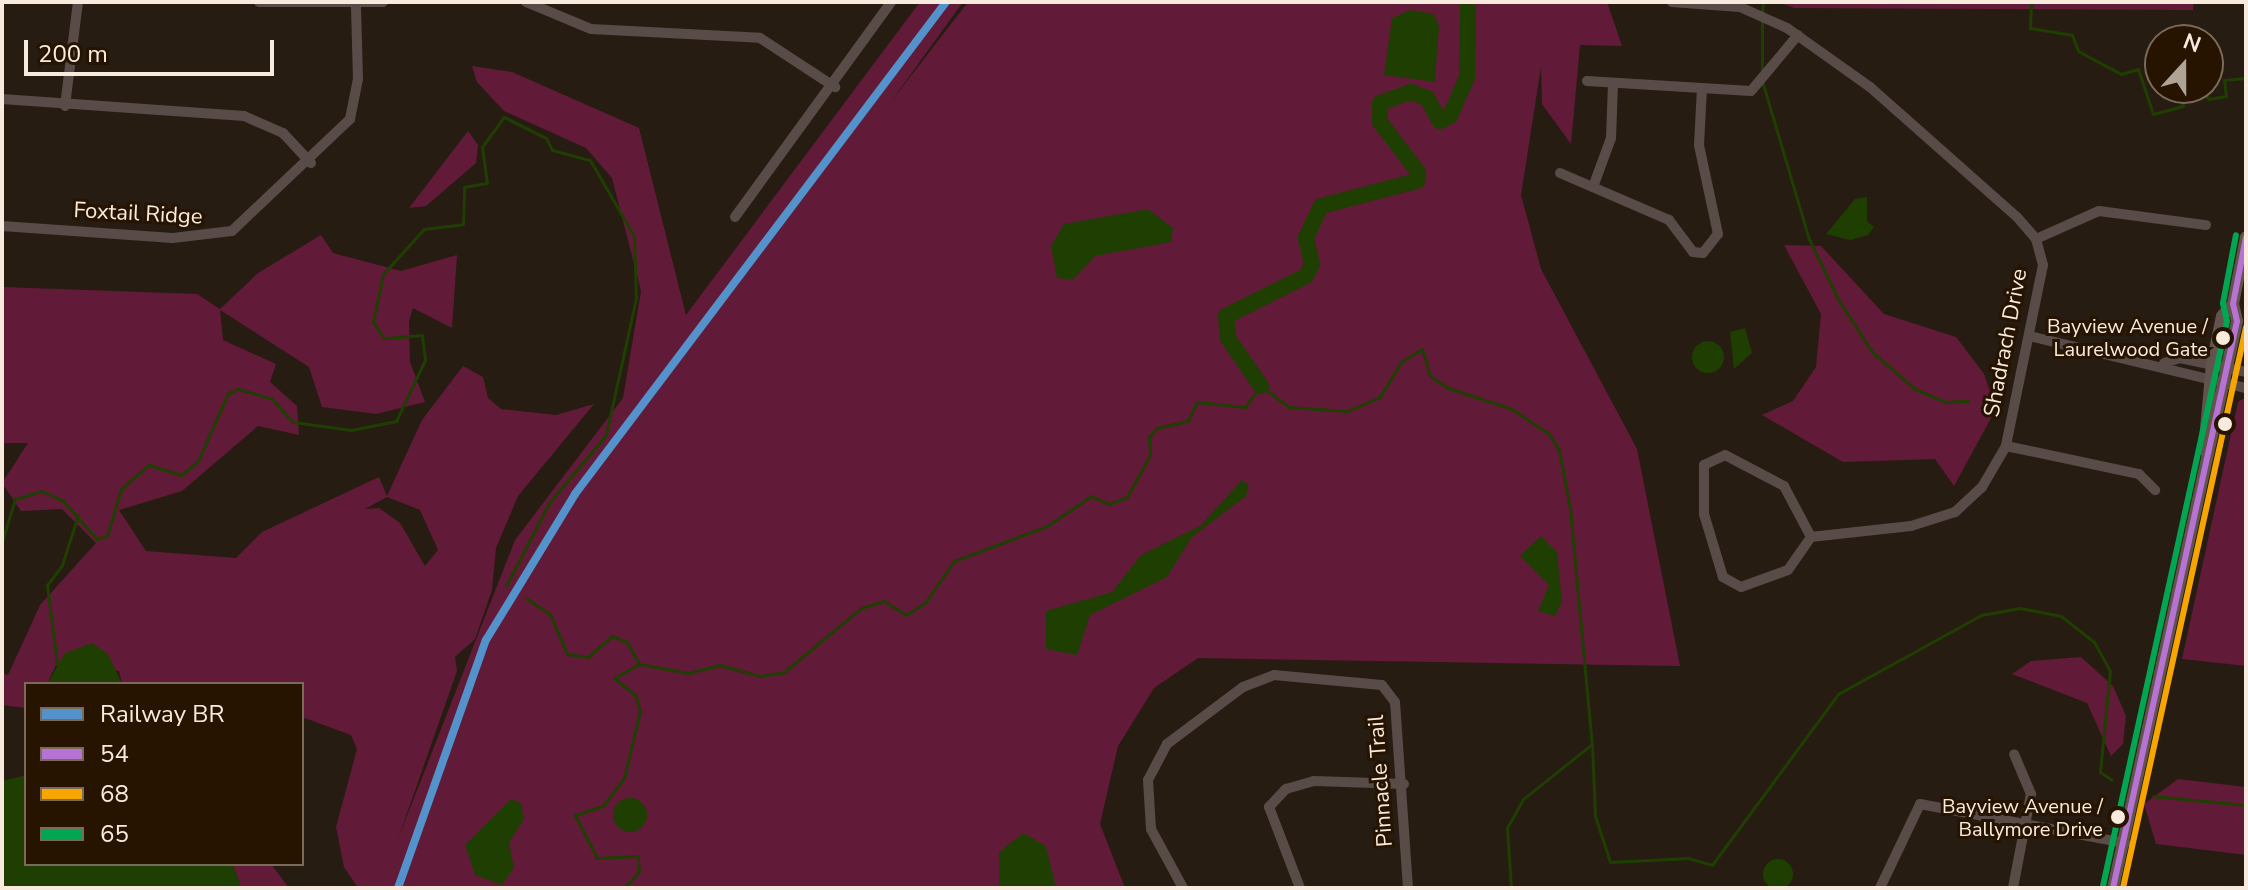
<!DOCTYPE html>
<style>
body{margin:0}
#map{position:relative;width:2248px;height:890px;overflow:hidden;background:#271c11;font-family:"Nunito Sans",sans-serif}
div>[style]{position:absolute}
.green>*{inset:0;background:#621a39}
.water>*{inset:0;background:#1f3e02}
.round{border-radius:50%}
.stream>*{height:3px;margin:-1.5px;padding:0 1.5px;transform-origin:1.5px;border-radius:1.5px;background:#1f3e02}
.river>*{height:16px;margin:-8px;padding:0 8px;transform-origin:8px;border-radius:8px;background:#1f3e02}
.minor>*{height:10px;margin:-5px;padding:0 5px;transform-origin:5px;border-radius:5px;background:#594c48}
.major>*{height:12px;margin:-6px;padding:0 6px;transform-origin:6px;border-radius:6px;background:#63534d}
.bus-1>*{height:6px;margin:-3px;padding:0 3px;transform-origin:3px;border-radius:3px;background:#b673d3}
.bus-2>*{height:6px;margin:-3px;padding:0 3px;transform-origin:3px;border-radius:3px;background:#f7a600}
.bus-3>*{height:6px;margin:-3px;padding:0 3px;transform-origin:3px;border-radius:3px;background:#00a651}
.rail-1>*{height:8px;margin:-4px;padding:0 4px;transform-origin:4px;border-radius:4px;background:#5392ca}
.dots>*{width:22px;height:22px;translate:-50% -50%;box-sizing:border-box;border:4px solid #261401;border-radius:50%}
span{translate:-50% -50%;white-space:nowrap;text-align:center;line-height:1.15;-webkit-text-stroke:6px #261401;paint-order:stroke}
.bus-label{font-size:20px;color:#f8ebde}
.right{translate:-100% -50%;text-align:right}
.street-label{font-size:22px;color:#f8ebde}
.frame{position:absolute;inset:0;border:4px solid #f8ebde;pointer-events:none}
.legend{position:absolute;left:24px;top:682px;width:280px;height:184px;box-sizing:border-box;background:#261401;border:2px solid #7a6a59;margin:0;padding:10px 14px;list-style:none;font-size:24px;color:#f8ebde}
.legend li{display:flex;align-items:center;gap:16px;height:40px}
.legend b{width:40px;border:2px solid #7a6a59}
.north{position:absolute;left:2144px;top:24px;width:80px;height:80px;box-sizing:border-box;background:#261401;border:2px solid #7a6a59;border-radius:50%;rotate:21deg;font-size:22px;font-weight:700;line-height:32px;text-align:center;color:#f8ebde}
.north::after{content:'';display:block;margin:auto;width:28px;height:36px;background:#afa396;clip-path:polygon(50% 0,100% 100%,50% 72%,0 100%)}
.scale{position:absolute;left:24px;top:40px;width:250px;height:36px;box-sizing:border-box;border:4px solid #f8ebde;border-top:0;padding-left:10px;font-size:24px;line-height:28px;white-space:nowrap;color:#f8ebde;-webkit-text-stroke:6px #261401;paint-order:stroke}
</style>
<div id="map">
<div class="green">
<div style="clip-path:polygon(evenodd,920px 2px,963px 2px,890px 103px,968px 2px,1607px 2px,1622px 46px,1580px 45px,1571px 144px,1542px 104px,1541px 67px,1521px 195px,1541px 269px,1637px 449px,1680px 666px,1198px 658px,1154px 688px,1118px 746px,1100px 824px,1125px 888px,358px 888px,344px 867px,336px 827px,357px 749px,351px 735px,302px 717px,302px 684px,122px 684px,119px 671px,57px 663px,47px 684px,26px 684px,26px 708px,2px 705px,2px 673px,8px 675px,40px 605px,96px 543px,62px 509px,21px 511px,2px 483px,28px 443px,2px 443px,2px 287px,197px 294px,220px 309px,258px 273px,321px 235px,333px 253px,401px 271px,457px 255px,452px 328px,413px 308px,409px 321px,410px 362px,425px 402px,376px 414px,322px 407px,309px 367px,220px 310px,223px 340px,276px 364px,270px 382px,297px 406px,299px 435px,258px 426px,182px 491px,119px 510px,146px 551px,236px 558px,262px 532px,379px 477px,387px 496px,422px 420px,463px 366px,483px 377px,488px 398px,501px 409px,556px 415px,594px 404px,518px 496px,496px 548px,492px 590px,475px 639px,455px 657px,457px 671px,398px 839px,515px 540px,623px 398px,641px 291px,612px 178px,586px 148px,504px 111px,477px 82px,472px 66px,512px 72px,639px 128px,686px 315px,920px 2px,387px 497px,420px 510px,438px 550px,425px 566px,400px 523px,379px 508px,365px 509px,387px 497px)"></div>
<div style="clip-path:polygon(1779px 2px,2194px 2px,2193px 10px,1794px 8px)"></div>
<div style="clip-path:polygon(468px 131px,478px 145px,476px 163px,426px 206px,409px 208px)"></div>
<div style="clip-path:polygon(1784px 245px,1821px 246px,1884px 314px,1956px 337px,1984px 374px,1996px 409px,1954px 486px,1935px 459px,1843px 462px,1762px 415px,1793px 401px,1816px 367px,1821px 314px)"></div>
<div style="clip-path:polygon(2246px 397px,2246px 666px,2182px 659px,2238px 402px)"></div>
<div style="clip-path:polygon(2081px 657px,2113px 686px,2126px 716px,2123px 744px,2111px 756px,2087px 703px,2012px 674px,2031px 661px)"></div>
<div style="clip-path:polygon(2178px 779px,2246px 787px,2246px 855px,2156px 844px,2144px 804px)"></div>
<div style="clip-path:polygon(233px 864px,271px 864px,289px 888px,241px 888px)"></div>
</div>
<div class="water">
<div style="clip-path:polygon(1411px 10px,1434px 14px,1439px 26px,1435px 82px,1384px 75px,1392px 18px)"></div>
<div style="clip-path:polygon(1867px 197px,1867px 221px,1874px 227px,1868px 235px,1850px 240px,1826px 234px,1855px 199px)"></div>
<div style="clip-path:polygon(1148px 209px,1173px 228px,1171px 242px,1095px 256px,1073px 280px,1057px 278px,1051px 246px,1064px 224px)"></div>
<div style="clip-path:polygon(1745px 328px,1752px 353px,1734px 369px,1730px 332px)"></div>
<div class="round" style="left:1692px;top:341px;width:32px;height:32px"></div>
<div style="clip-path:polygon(1242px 480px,1249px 485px,1246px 496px,1192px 537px,1167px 577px,1090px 615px,1077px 655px,1046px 649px,1046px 611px,1112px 592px,1141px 555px,1200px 526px)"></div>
<div style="clip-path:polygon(1541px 536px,1557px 552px,1562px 602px,1555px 616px,1538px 611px,1549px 585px,1520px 556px)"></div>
<div style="clip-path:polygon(92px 643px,108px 654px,122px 684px,47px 684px,65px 653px)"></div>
<div style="clip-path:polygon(26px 775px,26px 864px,233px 864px,241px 888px,2px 888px,2px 781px)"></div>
<div class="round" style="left:613px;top:798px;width:34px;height:34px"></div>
<div style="clip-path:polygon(511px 799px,521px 803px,524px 819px,509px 843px,514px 868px,502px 885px,475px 875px,465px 845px)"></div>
<div style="clip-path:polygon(1023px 833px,1046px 846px,1056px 888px,999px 888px,999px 852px)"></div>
<div class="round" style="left:1763px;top:859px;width:30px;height:30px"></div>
</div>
<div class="stream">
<div style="left:2031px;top:2px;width:26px;rotate:92deg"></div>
<div style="left:2030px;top:28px;width:43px;rotate:9.5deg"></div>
<div style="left:2072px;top:35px;width:17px;rotate:69deg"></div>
<div style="left:2078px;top:51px;width:49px;rotate:28.1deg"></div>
<div style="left:2121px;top:74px;width:18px;rotate:-16deg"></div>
<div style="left:2138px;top:69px;width:47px;rotate:71.6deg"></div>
<div style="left:2153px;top:114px;width:31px;rotate:-15deg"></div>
<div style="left:2183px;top:106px;width:20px;rotate:-117deg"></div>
<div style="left:1762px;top:12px;width:10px;rotate:-84deg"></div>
<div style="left:1762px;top:20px;width:52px;rotate:90deg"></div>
<div style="left:1763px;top:84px;width:162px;rotate:73.5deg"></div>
<div style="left:1809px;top:239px;width:67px;rotate:64.2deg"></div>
<div style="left:1838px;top:299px;width:63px;rotate:57.3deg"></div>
<div style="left:1872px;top:352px;width:57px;rotate:40.7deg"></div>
<div style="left:1915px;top:389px;width:34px;rotate:23deg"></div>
<div style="left:1946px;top:402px;width:22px;rotate:-3deg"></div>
<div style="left:2199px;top:88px;width:15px;rotate:48deg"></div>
<div style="left:2209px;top:99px;width:17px;rotate:-10deg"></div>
<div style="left:2226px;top:96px;width:16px;rotate:-97deg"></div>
<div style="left:2224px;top:80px;width:22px;rotate:-5deg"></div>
<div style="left:2px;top:541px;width:44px;rotate:-72.8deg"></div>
<div style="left:15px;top:499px;width:28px;rotate:-17deg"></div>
<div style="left:42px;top:491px;width:23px;rotate:25deg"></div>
<div style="left:63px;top:501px;width:51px;rotate:48.2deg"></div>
<div style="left:97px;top:539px;width:10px;rotate:-17deg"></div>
<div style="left:107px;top:536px;width:49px;rotate:-73.4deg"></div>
<div style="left:121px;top:489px;width:37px;rotate:-41deg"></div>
<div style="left:149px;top:465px;width:34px;rotate:17deg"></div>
<div style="left:181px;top:475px;width:22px;rotate:-39deg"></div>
<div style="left:198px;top:461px;width:74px;rotate:-66.2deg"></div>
<div style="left:228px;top:393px;width:11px;rotate:-22deg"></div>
<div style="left:238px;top:389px;width:35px;rotate:16deg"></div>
<div style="left:272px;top:399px;width:31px;rotate:48deg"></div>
<div style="left:293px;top:422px;width:59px;rotate:7.9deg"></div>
<div style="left:351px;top:430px;width:46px;rotate:-11.3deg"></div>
<div style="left:396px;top:421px;width:68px;rotate:-64.6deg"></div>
<div style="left:425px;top:360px;width:25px;rotate:-97deg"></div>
<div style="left:422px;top:335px;width:38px;rotate:175deg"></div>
<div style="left:384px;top:338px;width:19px;rotate:-125deg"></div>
<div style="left:373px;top:322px;width:49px;rotate:-78.2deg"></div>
<div style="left:383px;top:274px;width:61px;rotate:-47.7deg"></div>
<div style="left:424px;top:229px;width:39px;rotate:-7deg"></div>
<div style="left:463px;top:224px;width:37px;rotate:-88deg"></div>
<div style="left:464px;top:187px;width:23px;rotate:-10deg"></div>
<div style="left:487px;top:183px;width:36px;rotate:-98deg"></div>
<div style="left:482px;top:147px;width:37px;rotate:-54deg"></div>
<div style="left:504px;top:117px;width:47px;rotate:26.6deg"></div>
<div style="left:546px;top:138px;width:13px;rotate:63deg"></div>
<div style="left:552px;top:150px;width:39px;rotate:15deg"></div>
<div style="left:590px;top:160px;width:88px;rotate:59.9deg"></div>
<div style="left:634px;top:236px;width:62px;rotate:88.2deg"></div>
<div style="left:636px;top:298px;width:140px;rotate:102.4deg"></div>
<div style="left:606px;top:435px;width:89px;rotate:130deg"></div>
<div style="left:549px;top:503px;width:93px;rotate:117.4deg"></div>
<div style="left:526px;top:598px;width:29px;rotate:34deg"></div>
<div style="left:550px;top:614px;width:43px;rotate:67deg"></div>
<div style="left:567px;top:654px;width:21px;rotate:8deg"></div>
<div style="left:588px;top:657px;width:32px;rotate:-41deg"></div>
<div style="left:612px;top:636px;width:16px;rotate:22deg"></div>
<div style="left:627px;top:642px;width:25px;rotate:61deg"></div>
<div style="left:57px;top:664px;width:80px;rotate:-97.2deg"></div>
<div style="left:47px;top:585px;width:25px;rotate:-53deg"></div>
<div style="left:62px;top:565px;width:52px;rotate:-72.3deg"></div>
<div style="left:639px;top:664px;width:50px;rotate:10.4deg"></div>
<div style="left:688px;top:673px;width:32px;rotate:-14deg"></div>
<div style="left:719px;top:665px;width:42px;rotate:15deg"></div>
<div style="left:760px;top:676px;width:24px;rotate:-9deg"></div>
<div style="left:784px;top:672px;width:100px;rotate:-39.7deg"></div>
<div style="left:861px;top:608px;width:24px;rotate:-17deg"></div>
<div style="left:884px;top:601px;width:26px;rotate:32deg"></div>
<div style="left:906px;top:615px;width:22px;rotate:-32deg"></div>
<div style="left:925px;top:603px;width:51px;rotate:-55.4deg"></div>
<div style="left:954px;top:561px;width:99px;rotate:-20.6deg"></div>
<div style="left:1047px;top:526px;width:53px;rotate:-34.3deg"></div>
<div style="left:1091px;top:496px;width:20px;rotate:24deg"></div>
<div style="left:1109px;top:504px;width:19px;rotate:-21deg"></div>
<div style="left:1127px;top:497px;width:48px;rotate:-61.3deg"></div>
<div style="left:1150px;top:455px;width:18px;rotate:-93deg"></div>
<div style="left:1149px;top:437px;width:12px;rotate:-48deg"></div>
<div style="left:1157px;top:428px;width:32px;rotate:-13deg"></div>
<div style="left:1188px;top:421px;width:21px;rotate:-65deg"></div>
<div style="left:1197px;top:402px;width:48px;rotate:5.9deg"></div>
<div style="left:1245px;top:407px;width:26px;rotate:-53deg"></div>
<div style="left:1261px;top:386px;width:35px;rotate:37deg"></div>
<div style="left:1289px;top:407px;width:59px;rotate:3.9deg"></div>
<div style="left:1348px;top:411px;width:35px;rotate:-24deg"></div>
<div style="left:1380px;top:397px;width:41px;rotate:-59deg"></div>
<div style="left:1401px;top:362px;width:25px;rotate:-32deg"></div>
<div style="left:1422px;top:349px;width:28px;rotate:73deg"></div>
<div style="left:1430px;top:376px;width:22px;rotate:34deg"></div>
<div style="left:1448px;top:388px;width:67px;rotate:18.2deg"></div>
<div style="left:1512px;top:409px;width:45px;rotate:34deg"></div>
<div style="left:1549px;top:434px;width:19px;rotate:58deg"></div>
<div style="left:1559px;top:450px;width:60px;rotate:79.4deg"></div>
<div style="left:1570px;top:509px;width:236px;rotate:84.7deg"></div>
<div style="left:1592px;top:744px;width:88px;rotate:141.4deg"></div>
<div style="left:1523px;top:799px;width:33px;rotate:119deg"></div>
<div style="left:1507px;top:828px;width:60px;rotate:86.2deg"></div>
<div style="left:1592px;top:744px;width:72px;rotate:87.6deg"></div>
<div style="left:1595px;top:816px;width:48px;rotate:71.9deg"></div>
<div style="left:1610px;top:862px;width:78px;rotate:-2.9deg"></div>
<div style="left:1688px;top:858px;width:25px;rotate:16deg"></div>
<div style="left:1712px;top:865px;width:212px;rotate:-53.6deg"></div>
<div style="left:1838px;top:694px;width:163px;rotate:-28.9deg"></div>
<div style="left:1981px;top:615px;width:40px;rotate:-10deg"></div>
<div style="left:2020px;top:608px;width:42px;rotate:11deg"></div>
<div style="left:2061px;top:616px;width:42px;rotate:38.2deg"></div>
<div style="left:2094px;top:642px;width:33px;rotate:61deg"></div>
<div style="left:2110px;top:671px;width:101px;rotate:95.7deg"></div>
<div style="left:2100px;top:772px;width:14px;rotate:34deg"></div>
<div style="left:2153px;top:796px;width:93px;rotate:5.5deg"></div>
<div style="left:624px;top:888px;width:22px;rotate:-47deg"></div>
<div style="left:639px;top:872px;width:16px;rotate:-94deg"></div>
<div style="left:638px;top:856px;width:41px;rotate:177.2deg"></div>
<div style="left:597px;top:858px;width:48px;rotate:-117.1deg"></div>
<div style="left:575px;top:815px;width:29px;rotate:-18deg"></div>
<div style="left:603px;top:806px;width:35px;rotate:-53deg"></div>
<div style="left:624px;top:778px;width:69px;rotate:-76.6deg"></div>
<div style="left:640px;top:711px;width:17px;rotate:-107deg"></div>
<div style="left:635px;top:695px;width:27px;rotate:-141deg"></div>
<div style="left:614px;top:678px;width:29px;rotate:-29deg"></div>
</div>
<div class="river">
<div style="left:1261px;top:386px;width:58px;rotate:-124.5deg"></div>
<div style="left:1228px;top:338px;width:22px;rotate:-95deg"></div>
<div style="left:1226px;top:316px;width:89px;rotate:-26.6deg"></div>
<div style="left:1306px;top:276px;width:13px;rotate:-63deg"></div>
<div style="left:1312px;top:264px;width:27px;rotate:-103deg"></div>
<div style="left:1306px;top:238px;width:35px;rotate:-65deg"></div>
<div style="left:1321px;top:206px;width:99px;rotate:-14.6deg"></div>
<div style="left:1417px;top:181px;width:9px;rotate:-84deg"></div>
<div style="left:1418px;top:172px;width:63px;rotate:-127.2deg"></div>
<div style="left:1380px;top:122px;width:19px;rotate:-90deg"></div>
<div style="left:1380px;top:103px;width:33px;rotate:-20deg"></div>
<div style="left:1411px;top:92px;width:17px;rotate:21deg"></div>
<div style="left:1427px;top:98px;width:26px;rotate:61deg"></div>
<div style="left:1440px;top:121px;width:11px;rotate:-27deg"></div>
<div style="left:1450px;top:116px;width:43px;rotate:-66.4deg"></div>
<div style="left:1467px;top:77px;width:75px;rotate:-89.2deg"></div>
</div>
<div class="minor">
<div style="left:259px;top:2px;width:124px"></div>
<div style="left:526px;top:2px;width:70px;rotate:22.6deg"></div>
<div style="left:591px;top:29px;width:169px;rotate:3deg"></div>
<div style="left:760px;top:38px;width:90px;rotate:33.2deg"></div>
<div style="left:1672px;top:2px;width:68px;rotate:4.2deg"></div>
<div style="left:1740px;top:7px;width:51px;rotate:24.1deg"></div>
<div style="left:1787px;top:28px;width:102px;rotate:35.4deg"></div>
<div style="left:1870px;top:87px;width:196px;rotate:41.5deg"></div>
<div style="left:2017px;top:217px;width:29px;rotate:49deg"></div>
<div style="left:2036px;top:239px;width:27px;rotate:75deg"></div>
<div style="left:2043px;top:265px;width:185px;rotate:101.6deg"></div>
<div style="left:2006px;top:446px;width:48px;rotate:120.3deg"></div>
<div style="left:1982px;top:487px;width:37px;rotate:137deg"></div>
<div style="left:1955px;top:512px;width:46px;rotate:162.3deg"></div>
<div style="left:1911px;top:526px;width:101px;rotate:173.7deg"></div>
<div style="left:1587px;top:81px;width:164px;rotate:3.5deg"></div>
<div style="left:1751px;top:91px;width:73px;rotate:-50deg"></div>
<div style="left:2px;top:99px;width:243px;rotate:4deg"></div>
<div style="left:244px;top:116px;width:43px;rotate:23.6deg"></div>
<div style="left:283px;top:133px;width:41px;rotate:47deg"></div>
<div style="left:65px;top:106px;width:105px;rotate:-82.9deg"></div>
<div style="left:1560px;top:173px;width:119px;rotate:23.3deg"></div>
<div style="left:1669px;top:220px;width:40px;rotate:53deg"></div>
<div style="left:1693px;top:252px;width:10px;rotate:6deg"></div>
<div style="left:1703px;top:253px;width:24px;rotate:-52deg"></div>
<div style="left:1718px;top:234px;width:91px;rotate:-102.1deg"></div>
<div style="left:1699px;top:145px;width:57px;rotate:-87deg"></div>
<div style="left:1593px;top:187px;width:52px;rotate:-69.8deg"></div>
<div style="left:1611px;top:138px;width:55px;rotate:-87.9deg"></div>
<div style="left:735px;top:217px;width:266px;rotate:-54deg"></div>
<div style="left:2px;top:226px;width:171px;rotate:4deg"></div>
<div style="left:173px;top:238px;width:59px;rotate:-6.8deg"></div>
<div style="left:232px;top:231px;width:163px;rotate:-43.5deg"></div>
<div style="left:350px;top:119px;width:41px;rotate:-78.7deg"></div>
<div style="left:358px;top:79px;width:73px;rotate:-91.6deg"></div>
<div style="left:2036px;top:239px;width:69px;rotate:-24deg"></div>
<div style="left:2099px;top:211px;width:108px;rotate:7.5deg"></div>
<div style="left:2029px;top:336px;width:223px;rotate:13.5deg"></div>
<div style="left:2164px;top:363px;width:17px;rotate:-17deg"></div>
<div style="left:2180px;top:358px;width:67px;rotate:12deg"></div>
<div style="left:2006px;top:446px;width:136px;rotate:11.9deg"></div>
<div style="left:2139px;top:474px;width:23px;rotate:45deg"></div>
<div style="left:1725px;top:455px;width:67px;rotate:27.7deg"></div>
<div style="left:1784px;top:486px;width:58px;rotate:62.1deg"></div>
<div style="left:1811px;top:537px;width:40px;rotate:124.9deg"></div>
<div style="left:1788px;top:570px;width:50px;rotate:160.1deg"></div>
<div style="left:1741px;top:587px;width:21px;rotate:-151deg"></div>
<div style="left:1723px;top:577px;width:66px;rotate:-106.8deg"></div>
<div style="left:1704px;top:514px;width:49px;rotate:-90deg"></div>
<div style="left:1704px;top:465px;width:23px;rotate:-25deg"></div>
<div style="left:1183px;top:888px;width:67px;rotate:-118.5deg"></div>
<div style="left:1151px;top:829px;width:49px;rotate:-93.5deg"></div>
<div style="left:1148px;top:780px;width:41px;rotate:-62.2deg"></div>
<div style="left:1167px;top:744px;width:95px;rotate:-36.9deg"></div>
<div style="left:1243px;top:687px;width:33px;rotate:-21deg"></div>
<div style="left:1274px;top:675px;width:108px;rotate:5.3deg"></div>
<div style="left:1382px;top:685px;width:21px;rotate:53deg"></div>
<div style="left:1395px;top:702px;width:186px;rotate:86deg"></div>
<div style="left:1300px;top:888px;width:87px;rotate:-110.9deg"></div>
<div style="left:1269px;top:807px;width:25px;rotate:-47deg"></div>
<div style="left:1286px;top:789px;width:29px;rotate:-16deg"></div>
<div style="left:1314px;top:781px;width:90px;rotate:1.9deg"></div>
<div style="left:1880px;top:888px;width:93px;rotate:-64.5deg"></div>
<div style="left:1920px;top:804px;width:209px;rotate:10.8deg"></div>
<div style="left:2013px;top:888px;width:96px;rotate:-79.2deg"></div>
<div style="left:2031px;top:794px;width:43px;rotate:-113deg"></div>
</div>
<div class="major">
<div style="left:2204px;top:450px;width:86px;rotate:-84.7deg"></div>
<div style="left:2212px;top:364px;width:49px;rotate:-78.2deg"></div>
<div style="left:2222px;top:316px;width:16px;rotate:-47deg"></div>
<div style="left:2113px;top:888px;width:580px;rotate:-77.66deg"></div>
<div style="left:2237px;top:321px;width:17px;rotate:-103deg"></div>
<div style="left:2233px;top:304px;width:68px;rotate:-79deg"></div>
</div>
<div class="bus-1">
<div style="left:2113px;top:888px;width:580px;rotate:-77.66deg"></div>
<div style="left:2237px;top:321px;width:17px;rotate:-103deg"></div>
<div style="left:2233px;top:304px;width:68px;rotate:-79deg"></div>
</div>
<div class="bus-2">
<div style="left:2123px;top:888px;width:574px;rotate:-77.63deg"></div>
</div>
<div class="bus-3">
<div style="left:2103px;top:886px;width:578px;rotate:-77.62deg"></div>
<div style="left:2227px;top:321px;width:18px;rotate:-103deg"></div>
<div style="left:2223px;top:303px;width:69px;rotate:-79.2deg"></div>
</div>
<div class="rail-1">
<div style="left:398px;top:888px;width:263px;rotate:-70.5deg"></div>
<div style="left:486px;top:640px;width:171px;rotate:-58.6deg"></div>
<div style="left:575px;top:494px;width:616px;rotate:-52.98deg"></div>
</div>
<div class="dots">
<div style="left:2223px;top:338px;background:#f8ebde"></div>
<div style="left:2225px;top:424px;background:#f8ebde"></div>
<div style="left:2118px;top:817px;background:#f8ebde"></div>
</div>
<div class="bus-label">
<span class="right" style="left:2208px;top:338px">Bayview Avenue /<br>Laurelwood Gate</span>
<span class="right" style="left:2103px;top:818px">Bayview Avenue /<br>Ballymore Drive</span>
</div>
<div class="street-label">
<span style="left:138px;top:214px;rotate:3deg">Foxtail Ridge</span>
<span style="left:2006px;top:343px;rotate:-79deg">Shadrach Drive</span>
<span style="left:1381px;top:781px;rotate:-94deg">Pinnacle Trail</span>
</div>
<div class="frame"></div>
<ul class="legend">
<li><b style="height:10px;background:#5392ca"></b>Railway BR</li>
<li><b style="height:10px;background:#b673d3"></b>54</li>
<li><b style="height:10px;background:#f7a600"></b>68</li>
<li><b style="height:10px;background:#00a651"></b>65</li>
</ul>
<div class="north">N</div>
<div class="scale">200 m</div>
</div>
